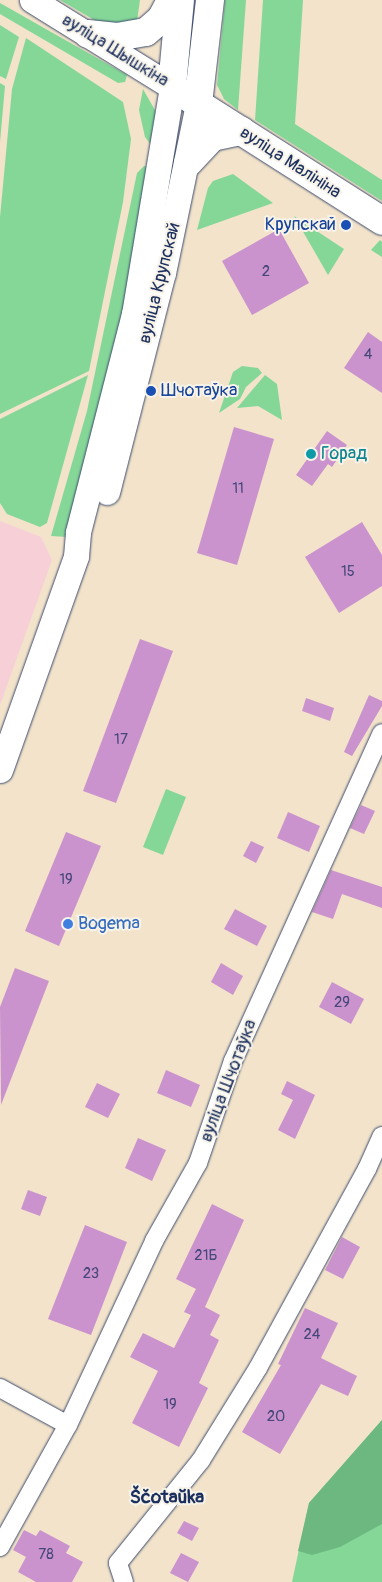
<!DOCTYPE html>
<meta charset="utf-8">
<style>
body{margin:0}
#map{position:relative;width:382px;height:1582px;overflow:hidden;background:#f2e3ca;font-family:Pangolin,sans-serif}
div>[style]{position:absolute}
.built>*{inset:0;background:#f6cfd7}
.green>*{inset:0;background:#85d798}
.forest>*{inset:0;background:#6cb880}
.building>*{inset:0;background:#cb93cd}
.roads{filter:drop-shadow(0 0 1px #3b4a6e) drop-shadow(0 0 1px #3b4a6e)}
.street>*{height:18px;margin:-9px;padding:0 9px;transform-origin:9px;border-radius:9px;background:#fff}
.secondary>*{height:25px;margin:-12.5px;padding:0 12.5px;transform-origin:12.5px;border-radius:12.5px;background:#fff}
.primary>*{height:28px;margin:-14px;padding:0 14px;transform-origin:14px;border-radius:14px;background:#fff}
.dots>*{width:14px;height:14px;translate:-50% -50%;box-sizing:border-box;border:2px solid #f7f3e8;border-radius:50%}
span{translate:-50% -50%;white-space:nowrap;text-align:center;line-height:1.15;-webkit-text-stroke:4px #f7f3e8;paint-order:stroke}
.number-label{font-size:15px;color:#47487a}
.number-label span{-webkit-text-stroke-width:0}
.street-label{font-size:18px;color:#1b2f5e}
.transit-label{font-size:18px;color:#164399}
.right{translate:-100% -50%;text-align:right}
.left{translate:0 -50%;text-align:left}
.culture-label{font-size:18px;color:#0d838f}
.shop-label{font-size:18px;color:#366cbe}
.neighbourhood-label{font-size:19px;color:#1b2f5e;font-weight:700}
</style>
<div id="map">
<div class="built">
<div style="clip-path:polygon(0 521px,41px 537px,52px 560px,0 705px)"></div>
</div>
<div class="green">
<div style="clip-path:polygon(60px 0,140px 0,136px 28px,108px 28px)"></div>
<div style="clip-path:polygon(225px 0,246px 0,238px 110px,224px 99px,217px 85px)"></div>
<div style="clip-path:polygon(263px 0,303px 0,295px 124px,382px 180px,382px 201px,255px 120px)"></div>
<div style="clip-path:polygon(0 3px,127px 75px,125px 82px,118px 83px,0 14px)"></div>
<div style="clip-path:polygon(0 25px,19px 37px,6px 79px,0 76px)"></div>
<div style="clip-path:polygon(26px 38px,123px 102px,131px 139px,123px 202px,89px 371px,0 414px,0 217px,12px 89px)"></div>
<div style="clip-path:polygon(0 83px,5px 86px,0 142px)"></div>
<div style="clip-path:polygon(143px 89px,156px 112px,151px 145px,145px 137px,139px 110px)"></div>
<div style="clip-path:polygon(144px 166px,155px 168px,131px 291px,67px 537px,51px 536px,87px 411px,137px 173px)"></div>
<div style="clip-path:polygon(233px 174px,273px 203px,197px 230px,208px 188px,213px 181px)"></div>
<div style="clip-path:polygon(294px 216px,344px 249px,328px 275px)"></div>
<div style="clip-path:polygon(380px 240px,382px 242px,382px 257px,371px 250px)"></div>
<div style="clip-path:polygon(242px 366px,258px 368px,262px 373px,246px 387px,240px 399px,219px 413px,233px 372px)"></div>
<div style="clip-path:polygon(88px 375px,47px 523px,40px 527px,7px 514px,0 503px,0 419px)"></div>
<div style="clip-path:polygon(265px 375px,277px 384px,282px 420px,258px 406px,237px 408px)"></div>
<div style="clip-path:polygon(166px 789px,186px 797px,163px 855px,143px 847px)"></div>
<div style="clip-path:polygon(382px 1420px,382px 1582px,292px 1582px,309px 1503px)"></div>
</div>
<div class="forest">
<div style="clip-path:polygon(382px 1420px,382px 1524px,340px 1547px,312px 1555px,298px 1551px,309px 1503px)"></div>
</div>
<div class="building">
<div style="clip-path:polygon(279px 229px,309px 283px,252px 315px,222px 261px)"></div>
<div style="clip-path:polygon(368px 332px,382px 342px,382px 393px,344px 368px)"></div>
<div style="clip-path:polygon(234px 427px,274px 439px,237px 565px,197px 553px)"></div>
<div style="clip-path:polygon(327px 431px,347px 445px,332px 467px,328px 464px,312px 486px,296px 475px)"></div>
<div style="clip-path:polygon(362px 522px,382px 555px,382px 586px,339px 613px,305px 557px)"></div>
<div style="clip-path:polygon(140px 639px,173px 651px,116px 803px,83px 791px)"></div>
<div style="clip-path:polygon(369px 695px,382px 701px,382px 706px,352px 756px,344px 752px)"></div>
<div style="clip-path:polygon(306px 698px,334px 708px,330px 721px,302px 711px)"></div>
<div style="clip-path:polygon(361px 805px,375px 811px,364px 834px,350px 828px)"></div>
<div style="clip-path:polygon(288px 812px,320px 826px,309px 852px,277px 838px)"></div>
<div style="clip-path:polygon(66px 832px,101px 846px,59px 946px,25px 931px)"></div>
<div style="clip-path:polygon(251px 841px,264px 847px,256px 863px,243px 856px)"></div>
<div style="clip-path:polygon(331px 870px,382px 887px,382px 908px,342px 894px,333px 919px,312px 912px)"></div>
<div style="clip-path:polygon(235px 909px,267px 926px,257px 946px,224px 929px)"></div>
<div style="clip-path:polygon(221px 963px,243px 976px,233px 995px,211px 982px)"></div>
<div style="clip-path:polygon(15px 968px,49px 981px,1px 1105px,0 1007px)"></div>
<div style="clip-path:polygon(332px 982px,364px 999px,351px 1024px,319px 1007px)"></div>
<div style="clip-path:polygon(166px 1070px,200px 1085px,191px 1107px,157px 1093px)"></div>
<div style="clip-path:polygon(287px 1081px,315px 1095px,295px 1139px,278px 1130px,293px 1100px,281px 1094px)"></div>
<div style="clip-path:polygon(97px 1083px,120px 1094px,108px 1118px,85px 1107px)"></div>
<div style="clip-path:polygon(138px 1138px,166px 1150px,152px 1181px,125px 1168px)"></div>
<div style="clip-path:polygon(28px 1190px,47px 1197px,40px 1216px,21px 1209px)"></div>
<div style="clip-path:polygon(212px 1204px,244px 1220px,205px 1307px,220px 1315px,210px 1335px,219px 1340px,199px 1383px,208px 1388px,179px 1447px,132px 1423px,158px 1371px,130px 1357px,143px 1333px,174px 1348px,191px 1315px,184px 1312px,196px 1289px,176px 1279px)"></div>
<div style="clip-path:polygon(85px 1225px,127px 1242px,91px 1335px,48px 1319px)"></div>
<div style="clip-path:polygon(342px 1237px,360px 1247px,343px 1279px,325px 1270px)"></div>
<div style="clip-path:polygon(305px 1308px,338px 1323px,321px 1358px,357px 1376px,348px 1396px,321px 1384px,280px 1454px,242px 1432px,281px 1365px,278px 1364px)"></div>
<div style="clip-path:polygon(184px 1521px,199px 1528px,192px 1541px,177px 1533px)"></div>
<div style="clip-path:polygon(24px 1530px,36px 1536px,40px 1530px,70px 1546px,66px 1553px,83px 1562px,72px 1582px,36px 1582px,18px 1572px,26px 1557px,13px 1550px)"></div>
<div style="clip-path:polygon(181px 1553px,199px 1562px,188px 1582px,170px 1573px)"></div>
</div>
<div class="roads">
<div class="street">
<div style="left:0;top:1388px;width:77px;rotate:28.6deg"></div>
<div style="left:0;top:1547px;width:140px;rotate:-60.9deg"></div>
<div style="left:68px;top:1425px;width:203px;rotate:-64.9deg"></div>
<div style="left:154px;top:1241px;width:90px;rotate:-60.6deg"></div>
<div style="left:198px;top:1163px;width:108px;rotate:-71.1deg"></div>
<div style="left:233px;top:1061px;width:360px;rotate:-65.6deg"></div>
<div style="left:124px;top:1582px;width:20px;rotate:-108deg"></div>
<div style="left:118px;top:1563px;width:132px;rotate:-51.1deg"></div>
<div style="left:201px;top:1460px;width:108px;rotate:-58.2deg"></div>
<div style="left:258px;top:1368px;width:227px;rotate:-61.3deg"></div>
<div style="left:367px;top:1169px;width:36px;rotate:-66deg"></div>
</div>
<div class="secondary">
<div style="left:107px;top:492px;width:226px;rotate:-75.7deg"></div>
<div style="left:163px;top:273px;width:173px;rotate:-78.3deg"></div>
<div style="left:0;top:770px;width:227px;rotate:-70.4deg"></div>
<div style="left:76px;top:556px;width:24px;rotate:-85deg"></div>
<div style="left:78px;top:532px;width:225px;rotate:-75.6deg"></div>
<div style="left:134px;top:314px;width:230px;rotate:-80.5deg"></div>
<div style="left:172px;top:87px;width:165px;rotate:-148.1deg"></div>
</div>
<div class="primary">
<div style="left:180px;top:0;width:87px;rotate:95.3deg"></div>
<div style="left:172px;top:87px;width:249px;rotate:32.5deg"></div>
<div style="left:88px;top:34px;width:29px;rotate:6deg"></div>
<div style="left:117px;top:37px;width:29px;rotate:-10deg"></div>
<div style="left:146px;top:32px;width:20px;rotate:-41deg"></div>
<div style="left:161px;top:19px;width:21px;rotate:-62deg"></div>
<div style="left:198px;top:104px;width:105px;rotate:-83.4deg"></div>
<div style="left:188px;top:163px;width:35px;rotate:-47deg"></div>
<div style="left:212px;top:137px;width:30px;rotate:-12deg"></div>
</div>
</div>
<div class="dots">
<div style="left:346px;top:225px;background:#1a4fb4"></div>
<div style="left:151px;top:391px;background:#1a4fb4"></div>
<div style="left:311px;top:454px;background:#0f9aa8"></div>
<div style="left:68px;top:924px;background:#3f7fe0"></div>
</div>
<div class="number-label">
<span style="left:266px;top:272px">2</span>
<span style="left:368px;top:355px">4</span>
<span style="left:238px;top:489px">11</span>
<span style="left:348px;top:572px">15</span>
<span style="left:121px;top:740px">17</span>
<span style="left:66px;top:880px">19</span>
<span style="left:342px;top:1003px">29</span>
<span style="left:206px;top:1256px">21Б</span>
<span style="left:91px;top:1274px">23</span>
<span style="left:312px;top:1335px">24</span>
<span style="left:170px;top:1405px">19</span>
<span style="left:276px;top:1417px">20</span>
<span style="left:46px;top:1555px">78</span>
</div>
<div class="street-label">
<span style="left:115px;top:51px;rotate:32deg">вуліца Шышкіна</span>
<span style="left:290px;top:163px;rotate:33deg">вуліца Малініна</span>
<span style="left:160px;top:283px;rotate:-76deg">вуліца Крупскай</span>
<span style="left:229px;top:1081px;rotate:-69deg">вуліца Шчотаўка</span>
</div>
<div class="transit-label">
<span class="right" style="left:336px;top:225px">Крупскай</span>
<span class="left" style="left:161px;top:391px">Шчотаўка</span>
</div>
<div class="culture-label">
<span class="left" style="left:321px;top:454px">Горад</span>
</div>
<div class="shop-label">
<span class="left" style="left:78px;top:924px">Bogema</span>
</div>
<div class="neighbourhood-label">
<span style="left:167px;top:1498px">Ščotaŭka</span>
</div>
</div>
